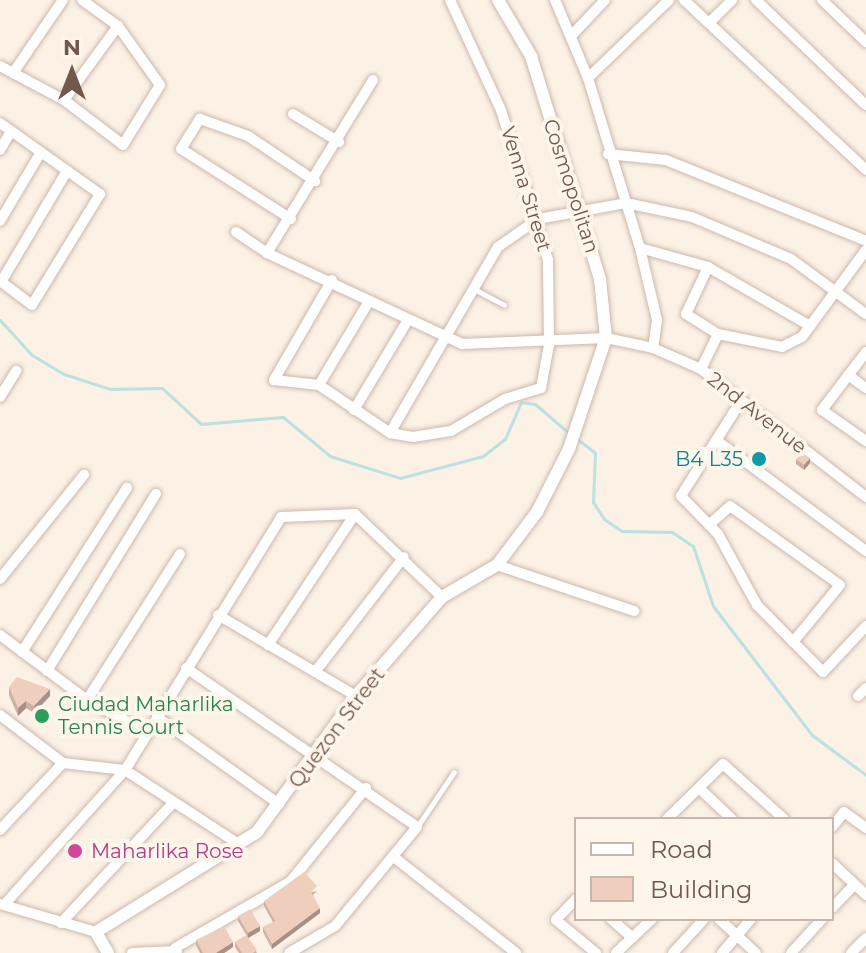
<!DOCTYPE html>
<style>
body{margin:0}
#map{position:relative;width:866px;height:953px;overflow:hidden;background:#fbf1e5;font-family:Montserrat,sans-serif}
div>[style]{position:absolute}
.stream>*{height:3px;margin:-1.5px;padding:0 1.5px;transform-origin:1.5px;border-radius:1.5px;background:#bbe1e3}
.roads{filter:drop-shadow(0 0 2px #ccb8ac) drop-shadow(0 0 2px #ccb8ac)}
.service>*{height:5px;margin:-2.5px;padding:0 2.5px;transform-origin:2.5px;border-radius:2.5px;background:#fff}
.minor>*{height:10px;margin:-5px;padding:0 5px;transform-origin:5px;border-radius:5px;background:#fff}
.tertiary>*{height:12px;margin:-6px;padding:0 6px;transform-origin:6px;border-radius:6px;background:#fff}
.wall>*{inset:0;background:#ceb1a3}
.shaded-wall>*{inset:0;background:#a79085}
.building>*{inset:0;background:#efcebe}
.dots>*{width:22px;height:22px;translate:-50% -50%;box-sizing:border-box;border:4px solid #fef5eb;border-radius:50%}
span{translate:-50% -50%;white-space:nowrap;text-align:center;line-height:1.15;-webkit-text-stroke:8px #fef5eb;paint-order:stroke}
.street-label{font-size:20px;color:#72574c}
.culture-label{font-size:20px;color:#0d838f}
.right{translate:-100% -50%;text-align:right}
.leisure-label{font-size:20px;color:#27864d}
.left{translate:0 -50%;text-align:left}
.hotel-label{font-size:20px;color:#b23c85}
.legend{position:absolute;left:574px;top:817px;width:260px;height:104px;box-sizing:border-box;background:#fef5eb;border:2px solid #c6b6ab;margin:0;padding:10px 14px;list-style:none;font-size:24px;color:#72574c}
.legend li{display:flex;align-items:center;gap:16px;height:40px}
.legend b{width:40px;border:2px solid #c6b6ab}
.north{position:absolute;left:32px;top:32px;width:80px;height:80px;-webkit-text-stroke:6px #fef5eb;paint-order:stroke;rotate:0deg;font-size:22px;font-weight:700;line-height:32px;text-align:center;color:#72574c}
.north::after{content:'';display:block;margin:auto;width:28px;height:36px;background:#72574c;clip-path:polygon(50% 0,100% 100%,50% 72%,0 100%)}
</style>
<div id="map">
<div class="stream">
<div style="left:0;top:320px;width:47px;rotate:47.6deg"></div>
<div style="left:32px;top:355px;width:37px;rotate:31deg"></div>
<div style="left:64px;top:374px;width:48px;rotate:18.1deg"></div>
<div style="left:110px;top:389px;width:52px;rotate:-1.1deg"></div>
<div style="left:162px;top:388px;width:53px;rotate:42.7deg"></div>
<div style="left:201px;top:424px;width:82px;rotate:-4.9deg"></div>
<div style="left:283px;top:417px;width:61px;rotate:39.7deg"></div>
<div style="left:330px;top:456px;width:73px;rotate:17.4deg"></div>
<div style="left:400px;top:478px;width:86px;rotate:-14.8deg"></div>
<div style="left:483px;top:456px;width:28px;rotate:-38deg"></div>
<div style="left:505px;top:439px;width:40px;rotate:-66.6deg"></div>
<div style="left:521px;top:402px;width:14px;rotate:8deg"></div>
<div style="left:535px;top:404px;width:46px;rotate:40.6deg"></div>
<div style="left:576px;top:438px;width:24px;rotate:38deg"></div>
<div style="left:595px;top:453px;width:49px;rotate:92.3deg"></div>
<div style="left:593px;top:502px;width:20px;rotate:57deg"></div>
<div style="left:604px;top:519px;width:22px;rotate:34deg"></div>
<div style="left:622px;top:531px;width:50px;rotate:1.1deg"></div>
<div style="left:672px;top:532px;width:25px;rotate:34deg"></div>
<div style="left:693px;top:546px;width:63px;rotate:71.6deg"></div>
<div style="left:713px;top:606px;width:163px;rotate:52.5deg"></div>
<div style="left:812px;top:735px;width:67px;rotate:36.5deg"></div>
</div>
<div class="roads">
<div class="service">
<div style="left:474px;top:289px;width:34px;rotate:28deg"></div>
<div style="left:417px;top:827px;width:66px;rotate:-56.1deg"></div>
</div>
<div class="minor">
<div style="left:555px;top:0;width:85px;rotate:67.1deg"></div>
<div style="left:588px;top:78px;width:178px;rotate:73deg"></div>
<div style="left:640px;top:248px;width:74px;rotate:76.7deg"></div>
<div style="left:657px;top:320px;width:28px;rotate:98deg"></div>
<div style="left:684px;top:0;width:249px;rotate:43deg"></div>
<div style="left:756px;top:0;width:152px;rotate:43.7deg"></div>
<div style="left:822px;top:0;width:61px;rotate:43.7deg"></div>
<div style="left:709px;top:23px;width:33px;rotate:-45deg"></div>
<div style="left:572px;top:35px;width:48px;rotate:-46.7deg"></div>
<div style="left:0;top:66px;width:72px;rotate:28deg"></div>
<div style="left:64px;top:100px;width:74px;rotate:37.3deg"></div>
<div style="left:123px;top:145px;width:70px;rotate:-58.3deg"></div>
<div style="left:160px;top:85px;width:72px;rotate:-125.4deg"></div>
<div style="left:118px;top:26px;width:44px;rotate:-144.2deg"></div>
<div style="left:13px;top:73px;width:88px;rotate:-55.6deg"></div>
<div style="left:588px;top:78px;width:112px;rotate:-43.9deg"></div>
<div style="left:373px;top:80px;width:203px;rotate:121.5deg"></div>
<div style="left:267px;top:253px;width:215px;rotate:25deg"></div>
<div style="left:462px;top:344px;width:144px;rotate:-2.4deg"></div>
<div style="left:606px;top:338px;width:48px;rotate:12deg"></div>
<div style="left:653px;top:348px;width:52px;rotate:23.6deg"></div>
<div style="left:701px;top:369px;width:209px;rotate:37.8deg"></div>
<div style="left:64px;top:100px;width:92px;rotate:-53.9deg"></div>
<div style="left:293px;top:114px;width:54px;rotate:31.3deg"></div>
<div style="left:0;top:123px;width:123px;rotate:35.4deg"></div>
<div style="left:100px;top:194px;width:130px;rotate:121.5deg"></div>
<div style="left:32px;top:305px;width:39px;rotate:-143deg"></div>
<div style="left:1px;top:282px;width:129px;rotate:-59.3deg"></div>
<div style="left:0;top:150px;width:22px;rotate:-60deg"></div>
<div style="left:608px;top:154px;width:58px;rotate:5.9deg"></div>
<div style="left:666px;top:160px;width:216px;rotate:22deg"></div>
<div style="left:291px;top:219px;width:130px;rotate:-147.5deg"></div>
<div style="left:181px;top:149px;width:36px;rotate:-58deg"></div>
<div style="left:200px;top:119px;width:51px;rotate:19.5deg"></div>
<div style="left:248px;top:136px;width:81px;rotate:33.9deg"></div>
<div style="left:0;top:221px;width:80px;rotate:-59.3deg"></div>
<div style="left:236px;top:232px;width:37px;rotate:34deg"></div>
<div style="left:640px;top:248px;width:71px;rotate:15.6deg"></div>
<div style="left:708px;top:267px;width:118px;rotate:30deg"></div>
<div style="left:708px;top:267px;width:52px;rotate:115.1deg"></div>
<div style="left:686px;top:314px;width:38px;rotate:32deg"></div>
<div style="left:718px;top:334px;width:65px;rotate:11.5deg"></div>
<div style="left:782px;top:347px;width:22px;rotate:-27deg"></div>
<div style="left:802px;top:337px;width:108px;rotate:-53.7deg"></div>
<div style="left:332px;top:280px;width:116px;rotate:120.1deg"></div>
<div style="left:274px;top:380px;width:45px;rotate:6.3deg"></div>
<div style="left:319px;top:385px;width:86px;rotate:34.1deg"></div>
<div style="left:390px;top:433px;width:23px;rotate:10deg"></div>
<div style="left:413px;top:437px;width:38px;rotate:-9deg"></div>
<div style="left:451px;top:431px;width:63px;rotate:-30.7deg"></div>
<div style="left:505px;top:399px;width:38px;rotate:-17deg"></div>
<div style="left:541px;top:388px;width:44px;rotate:-79.5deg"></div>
<div style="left:549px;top:345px;width:85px;rotate:-90.7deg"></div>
<div style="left:548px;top:260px;width:157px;rotate:-107.4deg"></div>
<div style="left:501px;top:110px;width:121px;rotate:-114.9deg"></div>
<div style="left:866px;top:352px;width:73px;rotate:127.2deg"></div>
<div style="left:822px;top:410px;width:54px;rotate:35.2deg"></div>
<div style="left:701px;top:369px;width:39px;rotate:-64deg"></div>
<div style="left:848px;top:375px;width:22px;rotate:36deg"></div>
<div style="left:319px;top:385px;width:98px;rotate:-59.2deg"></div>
<div style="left:0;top:397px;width:31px;rotate:-58deg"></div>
<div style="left:741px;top:401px;width:112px;rotate:122.3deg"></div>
<div style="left:681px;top:496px;width:53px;rotate:45.8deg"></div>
<div style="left:718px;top:534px;width:81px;rotate:61.2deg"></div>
<div style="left:757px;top:605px;width:94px;rotate:45.4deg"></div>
<div style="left:823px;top:672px;width:63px;rotate:-46.9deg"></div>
<div style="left:354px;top:410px;width:101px;rotate:-59.1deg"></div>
<div style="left:390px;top:433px;width:215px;rotate:-59.9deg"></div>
<div style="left:498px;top:247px;width:49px;rotate:-35deg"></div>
<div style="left:538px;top:219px;width:89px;rotate:-10.3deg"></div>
<div style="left:626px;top:203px;width:67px;rotate:12deg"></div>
<div style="left:692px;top:217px;width:108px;rotate:23deg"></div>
<div style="left:791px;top:259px;width:93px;rotate:36.3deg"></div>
<div style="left:716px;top:440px;width:187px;rotate:36.5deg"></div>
<div style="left:709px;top:525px;width:28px;rotate:-42deg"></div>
<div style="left:730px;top:506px;width:135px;rotate:35.7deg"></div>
<div style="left:840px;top:585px;width:74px;rotate:129.5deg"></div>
<div style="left:497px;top:565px;width:145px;rotate:18.6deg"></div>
<div style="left:0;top:579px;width:134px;rotate:-51.1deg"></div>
<div style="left:218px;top:615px;width:160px;rotate:30.4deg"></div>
<div style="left:0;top:635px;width:109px;rotate:36.8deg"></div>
<div style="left:87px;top:700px;width:68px;rotate:28.1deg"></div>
<div style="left:268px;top:645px;width:157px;rotate:-56.4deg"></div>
<div style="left:22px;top:652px;width:195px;rotate:-57.4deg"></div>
<div style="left:186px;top:668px;width:280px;rotate:34.5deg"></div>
<div style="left:417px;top:827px;width:129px;rotate:129.6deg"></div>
<div style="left:335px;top:926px;width:53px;rotate:149.6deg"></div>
<div style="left:47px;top:671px;width:208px;rotate:-58.4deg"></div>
<div style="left:315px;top:672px;width:145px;rotate:-52.3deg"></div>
<div style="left:858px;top:696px;width:11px;rotate:-45deg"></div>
<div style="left:87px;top:700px;width:173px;rotate:-57.5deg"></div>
<div style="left:0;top:715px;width:79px;rotate:37.3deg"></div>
<div style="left:157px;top:717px;width:150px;rotate:35.5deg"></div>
<div style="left:63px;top:763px;width:62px;rotate:6.4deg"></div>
<div style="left:125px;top:770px;width:134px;rotate:33.1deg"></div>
<div style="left:700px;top:789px;width:44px;rotate:43.2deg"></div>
<div style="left:667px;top:819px;width:78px;rotate:-44.5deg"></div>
<div style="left:723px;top:764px;width:82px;rotate:42deg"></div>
<div style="left:832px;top:827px;width:19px;rotate:-51deg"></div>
<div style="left:844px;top:812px;width:27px;rotate:36deg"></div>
<div style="left:0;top:830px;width:92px;rotate:-46.8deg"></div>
<div style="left:395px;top:858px;width:154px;rotate:38.1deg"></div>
<div style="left:832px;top:863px;width:47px;rotate:43.3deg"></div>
<div style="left:576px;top:899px;width:29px;rotate:134deg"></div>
<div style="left:556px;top:920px;width:52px;rotate:39.5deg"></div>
<div style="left:0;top:904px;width:100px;rotate:16.3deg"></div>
<div style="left:4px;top:905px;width:181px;rotate:-48.1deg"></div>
<div style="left:125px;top:770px;width:297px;rotate:-58.3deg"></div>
<div style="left:281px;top:517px;width:74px;rotate:-2.3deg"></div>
<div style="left:355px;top:514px;width:120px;rotate:43.7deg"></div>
<div style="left:832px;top:908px;width:32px;rotate:-46deg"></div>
<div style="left:611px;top:919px;width:28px;rotate:41deg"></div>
<div style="left:719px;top:919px;width:50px;rotate:42.6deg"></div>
<div style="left:61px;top:923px;width:163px;rotate:-47deg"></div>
<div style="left:175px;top:948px;width:133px;rotate:-29.9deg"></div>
<div style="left:290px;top:882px;width:121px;rotate:-51deg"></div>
<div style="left:132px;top:953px;width:45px;rotate:-2.5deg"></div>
<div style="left:616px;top:953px;width:50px;rotate:-43.4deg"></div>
<div style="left:673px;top:953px;width:46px;rotate:-47.6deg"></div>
<div style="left:722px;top:953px;width:45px;rotate:-49.5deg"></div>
<div style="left:791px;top:953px;width:46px;rotate:-47.6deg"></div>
<div style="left:851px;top:953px;width:21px;rotate:-45deg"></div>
</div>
<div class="tertiary">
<div style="left:108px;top:953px;width:24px;rotate:-120deg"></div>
<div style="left:96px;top:932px;width:190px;rotate:-31.8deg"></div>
<div style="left:257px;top:832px;width:168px;rotate:-53.9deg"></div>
<div style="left:356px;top:696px;width:131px;rotate:-49deg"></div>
<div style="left:442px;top:597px;width:64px;rotate:-30.2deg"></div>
<div style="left:497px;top:565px;width:66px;rotate:-53deg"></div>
<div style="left:537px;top:512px;width:71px;rotate:-63.1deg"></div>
<div style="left:569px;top:449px;width:117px;rotate:-71.6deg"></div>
<div style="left:606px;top:338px;width:59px;rotate:-95.8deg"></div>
<div style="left:600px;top:279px;width:233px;rotate:-107.2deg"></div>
<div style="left:531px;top:56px;width:65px;rotate:-120.5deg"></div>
</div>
</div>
<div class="wall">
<div style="clip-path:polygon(796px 459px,810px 463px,804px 470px,796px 464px)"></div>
<div style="clip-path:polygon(9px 687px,50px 696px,34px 713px,26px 708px,18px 716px,9px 695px)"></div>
<div style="clip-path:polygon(317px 891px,313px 895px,320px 913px,272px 949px,263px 932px,263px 927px,273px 922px,264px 906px,264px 901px)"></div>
<div style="clip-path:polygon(238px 916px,260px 931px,248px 938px,257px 953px,239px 953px,235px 947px,235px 942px,247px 936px,238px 921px)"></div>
<div style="clip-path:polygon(196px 940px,233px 947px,224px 953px,200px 953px,196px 945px)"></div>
</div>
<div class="shaded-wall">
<div style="clip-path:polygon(810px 458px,810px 463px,804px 470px,804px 465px)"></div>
<div style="clip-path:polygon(50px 689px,50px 696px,34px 713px,34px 706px)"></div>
<div style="clip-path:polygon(26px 701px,26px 708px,18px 716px,18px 708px)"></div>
<div style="clip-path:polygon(320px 908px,320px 913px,272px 949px,272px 944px)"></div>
<div style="clip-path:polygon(260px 926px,260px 931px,248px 938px,248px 933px)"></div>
<div style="clip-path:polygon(233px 942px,233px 947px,224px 953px,216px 953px)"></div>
</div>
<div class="building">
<div style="clip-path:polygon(802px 453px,810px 458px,804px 465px,796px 459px)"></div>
<div style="clip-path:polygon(17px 677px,50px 689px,34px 706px,26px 701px,18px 708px,9px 687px)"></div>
<div style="clip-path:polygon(304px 872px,317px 886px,311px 892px,320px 908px,272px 944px,263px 927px,275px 921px,264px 901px)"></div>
<div style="clip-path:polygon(250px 909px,260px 926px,248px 933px,238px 916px)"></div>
<div style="clip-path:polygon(224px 926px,233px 942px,216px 953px,203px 953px,196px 940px)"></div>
<div style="clip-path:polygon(246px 935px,257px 950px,253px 953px,242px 953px,235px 942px)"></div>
</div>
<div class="dots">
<div style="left:759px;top:459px;background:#0f9aa8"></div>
<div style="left:42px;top:716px;background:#2e9e5b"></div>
<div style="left:75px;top:851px;background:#d1479c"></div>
</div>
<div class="street-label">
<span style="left:571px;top:186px;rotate:72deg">Cosmopolitan</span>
<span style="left:526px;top:189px;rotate:73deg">Venna Street</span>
<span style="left:757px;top:413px;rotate:38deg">2nd Avenue</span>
<span style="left:337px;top:728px;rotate:-53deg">Quezon Street</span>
</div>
<div class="culture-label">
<span class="right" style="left:743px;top:459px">B4 L35</span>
</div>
<div class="leisure-label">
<span class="left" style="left:58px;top:716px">Ciudad Maharlika<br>Tennis Court</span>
</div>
<div class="hotel-label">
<span class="left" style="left:91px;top:851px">Maharlika Rose</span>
</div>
<ul class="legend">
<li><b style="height:10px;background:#fff"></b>Road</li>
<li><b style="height:22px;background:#efcebe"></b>Building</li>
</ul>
<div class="north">N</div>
</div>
